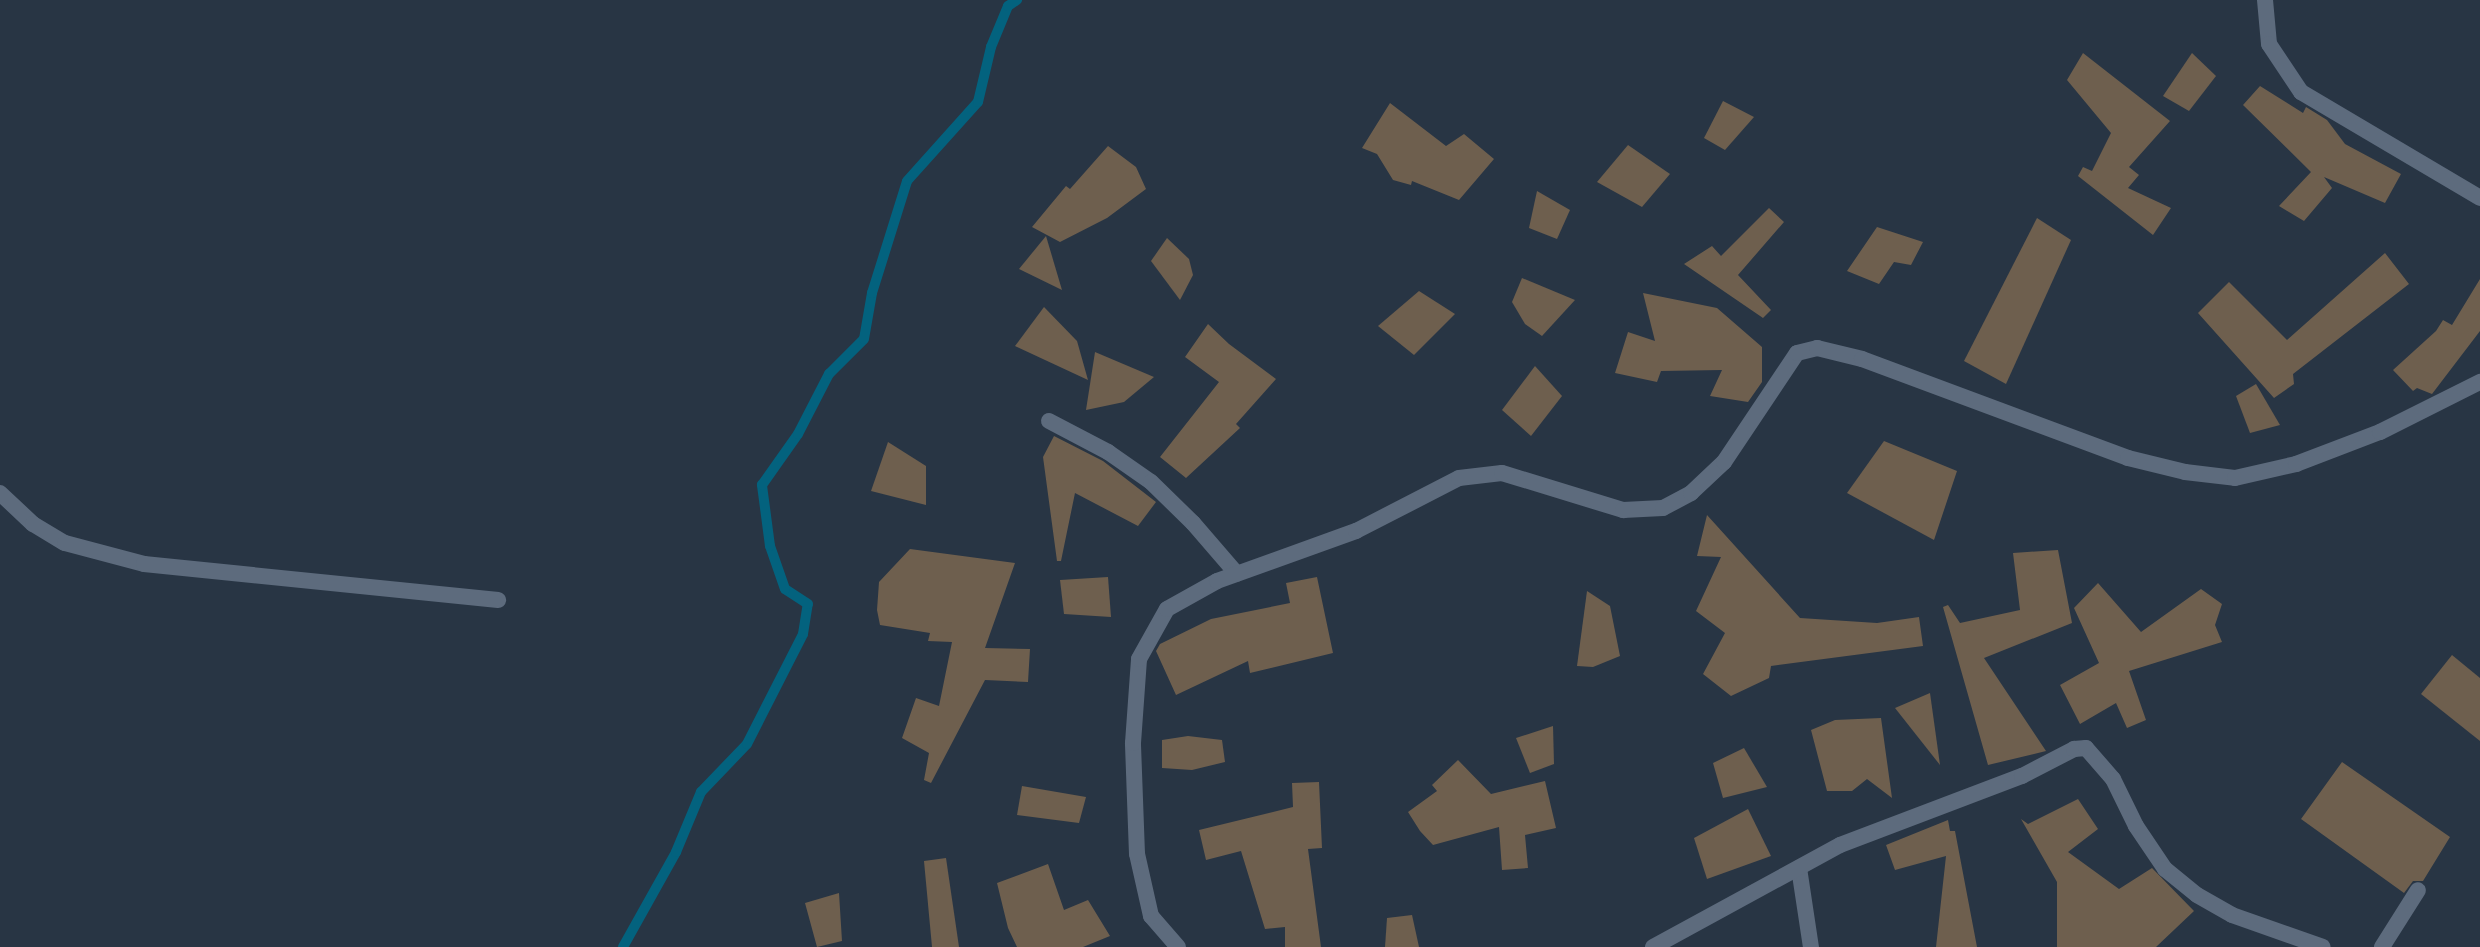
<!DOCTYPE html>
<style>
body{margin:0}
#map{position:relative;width:2480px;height:947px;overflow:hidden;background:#283544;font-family:"PT Sans Narrow",sans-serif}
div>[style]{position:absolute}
.stream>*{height:10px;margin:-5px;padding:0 5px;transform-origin:5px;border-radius:5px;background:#03627e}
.building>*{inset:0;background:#6e5f4e}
.minor>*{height:16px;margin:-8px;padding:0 8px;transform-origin:8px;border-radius:8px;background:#5d6b7d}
span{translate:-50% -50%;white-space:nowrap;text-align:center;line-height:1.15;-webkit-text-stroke:4.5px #161c23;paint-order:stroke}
</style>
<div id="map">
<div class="stream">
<div style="left:623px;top:947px;width:109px;rotate:-60.8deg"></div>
<div style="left:676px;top:852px;width:65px;rotate:-67.4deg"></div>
<div style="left:701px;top:792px;width:66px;rotate:-46.2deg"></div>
<div style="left:747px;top:744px;width:123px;rotate:-63deg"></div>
<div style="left:803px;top:634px;width:30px;rotate:-81deg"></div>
<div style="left:808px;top:604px;width:27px;rotate:-147deg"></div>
<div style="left:785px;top:589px;width:46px;rotate:-109.2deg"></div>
<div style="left:770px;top:546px;width:62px;rotate:-97.5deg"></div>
<div style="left:762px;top:485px;width:62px;rotate:-54.8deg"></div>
<div style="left:798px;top:434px;width:68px;rotate:-62.7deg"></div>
<div style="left:829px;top:374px;width:49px;rotate:-45deg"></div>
<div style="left:864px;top:339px;width:47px;rotate:-80.1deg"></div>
<div style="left:872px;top:293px;width:117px;rotate:-72.6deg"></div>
<div style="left:907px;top:181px;width:106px;rotate:-48.1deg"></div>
<div style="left:978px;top:102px;width:57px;rotate:-76.7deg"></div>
<div style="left:991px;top:47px;width:44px;rotate:-67.5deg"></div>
<div style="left:1008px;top:6px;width:11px;rotate:-34deg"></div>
</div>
<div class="building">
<div style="clip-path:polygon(2083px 53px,2170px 121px,2129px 167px,2139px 175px,2128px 188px,2171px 208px,2153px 235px,2078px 176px,2083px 167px,2092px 171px,2111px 133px,2067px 80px)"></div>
<div style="clip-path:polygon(2192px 53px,2216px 76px,2189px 111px,2163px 96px)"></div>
<div style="clip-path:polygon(2260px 86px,2303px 113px,2306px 107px,2327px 120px,2345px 144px,2401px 174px,2385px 203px,2324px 177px,2332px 188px,2304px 221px,2279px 206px,2311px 172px,2243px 105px)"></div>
<div style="clip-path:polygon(1723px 101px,1754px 117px,1725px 150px,1704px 138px)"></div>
<div style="clip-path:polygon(1390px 103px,1446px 146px,1464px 134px,1494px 159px,1459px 200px,1412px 181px,1411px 185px,1393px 180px,1377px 154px,1362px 148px)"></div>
<div style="clip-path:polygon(1628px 145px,1670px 174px,1642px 207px,1597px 182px)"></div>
<div style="clip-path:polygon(1108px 146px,1136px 167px,1146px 189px,1107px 218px,1060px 242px,1032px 227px,1066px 186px,1070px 189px)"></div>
<div style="clip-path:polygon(1537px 191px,1570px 210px,1557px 239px,1529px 228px)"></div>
<div style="clip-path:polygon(1769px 208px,1784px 222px,1738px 275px,1771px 310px,1763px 318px,1684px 264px,1712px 246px,1721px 256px)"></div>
<div style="clip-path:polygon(2037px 218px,2071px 240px,2006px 384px,1964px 361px)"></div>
<div style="clip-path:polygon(1877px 227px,1923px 242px,1911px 265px,1894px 262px,1879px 284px,1847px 271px)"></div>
<div style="clip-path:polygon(1046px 236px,1062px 290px,1019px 269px)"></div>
<div style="clip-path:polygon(1167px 238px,1189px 259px,1193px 275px,1180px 300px,1151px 261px)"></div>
<div style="clip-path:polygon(2385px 253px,2409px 284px,2293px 374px,2294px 384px,2274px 398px,2198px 313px,2229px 282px,2287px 340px)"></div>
<div style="clip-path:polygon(1522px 278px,1575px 300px,1542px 336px,1525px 324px,1512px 302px)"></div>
<div style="clip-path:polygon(2480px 279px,2480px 331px,2432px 394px,2417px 388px,2413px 391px,2393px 370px,2436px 331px,2443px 320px,2452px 325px)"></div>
<div style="clip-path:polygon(1419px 291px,1455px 314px,1414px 355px,1378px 326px)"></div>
<div style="clip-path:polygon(1643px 293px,1717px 308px,1762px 347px,1762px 382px,1748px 402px,1710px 396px,1722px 370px,1661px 371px,1657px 382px,1615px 373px,1628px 332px,1655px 341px)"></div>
<div style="clip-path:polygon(1044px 307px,1077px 341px,1088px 380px,1015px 346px)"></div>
<div style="clip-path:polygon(1208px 324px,1229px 344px,1276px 379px,1236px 424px,1240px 428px,1186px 478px,1160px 457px,1219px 382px,1185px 357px)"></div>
<div style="clip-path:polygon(1095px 352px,1154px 377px,1124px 402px,1086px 410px)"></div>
<div style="clip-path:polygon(1535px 366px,1562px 396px,1531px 436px,1502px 410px)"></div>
<div style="clip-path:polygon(2256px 384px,2280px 425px,2250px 433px,2236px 396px)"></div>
<div style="clip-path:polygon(1054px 436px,1103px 461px,1156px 502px,1138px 526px,1075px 493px,1061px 561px,1057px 561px,1043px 457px)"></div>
<div style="clip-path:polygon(1884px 441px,1957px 471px,1934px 540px,1847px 493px)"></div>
<div style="clip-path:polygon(888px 442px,926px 466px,926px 505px,871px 491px)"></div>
<div style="clip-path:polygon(1707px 515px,1800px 618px,1877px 623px,1919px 617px,1923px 646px,1771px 666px,1769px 678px,1731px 696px,1703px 674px,1725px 633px,1696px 611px,1721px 557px,1697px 556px)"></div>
<div style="clip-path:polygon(910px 549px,1015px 563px,985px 648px,1030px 649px,1028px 682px,985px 680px,931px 783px,924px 780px,929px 753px,902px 738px,916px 698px,939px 706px,952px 642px,928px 641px,930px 633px,880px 625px,877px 610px,879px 582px)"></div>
<div style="clip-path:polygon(2058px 550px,2072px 623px,1984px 658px,2046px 751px,1988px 765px,1943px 607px,1948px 605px,1960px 623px,2020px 610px,2013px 553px)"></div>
<div style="clip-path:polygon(1108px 577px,1111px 617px,1064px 614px,1060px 580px)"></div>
<div style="clip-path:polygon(1317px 577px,1333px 653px,1250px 673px,1248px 661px,1176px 695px,1156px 651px,1160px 644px,1211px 619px,1290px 603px,1286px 583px)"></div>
<div style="clip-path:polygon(2098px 583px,2141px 632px,2201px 589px,2222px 604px,2215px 625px,2222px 642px,2129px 671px,2146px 720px,2127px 728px,2116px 703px,2080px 724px,2060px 685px,2099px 663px,2074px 608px)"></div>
<div style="clip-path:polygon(1587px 591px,1610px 606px,1620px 656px,1593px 667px,1577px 666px)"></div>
<div style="clip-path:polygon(2452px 655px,2480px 678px,2480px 741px,2421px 694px)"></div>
<div style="clip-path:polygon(1930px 693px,1940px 765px,1895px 708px)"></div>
<div style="clip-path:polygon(1881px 718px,1892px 798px,1867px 779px,1852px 791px,1827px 791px,1811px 730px,1835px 720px)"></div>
<div style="clip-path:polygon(1553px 726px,1554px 764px,1530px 773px,1516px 738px)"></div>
<div style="clip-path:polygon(1188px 736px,1222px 740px,1225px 762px,1192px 770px,1162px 768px,1162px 740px)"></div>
<div style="clip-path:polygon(1744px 748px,1767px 787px,1723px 798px,1713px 763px)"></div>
<div style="clip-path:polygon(1458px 760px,1491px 794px,1545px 781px,1556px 828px,1525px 835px,1528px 868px,1502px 870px,1499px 827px,1433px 845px,1420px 831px,1408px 812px,1437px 791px,1432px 785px)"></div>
<div style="clip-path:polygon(2342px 762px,2450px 837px,2423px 881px,2413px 881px,2404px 893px,2301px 819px)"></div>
<div style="clip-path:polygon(1319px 782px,1322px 848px,1308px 849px,1321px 947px,1285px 947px,1285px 927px,1265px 929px,1241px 851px,1206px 860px,1199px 830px,1293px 807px,1292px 783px)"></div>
<div style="clip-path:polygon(1022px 786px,1086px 797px,1079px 823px,1017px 815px)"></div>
<div style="clip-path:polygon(2078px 799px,2098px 829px,2068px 852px,2119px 889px,2152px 868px,2194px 911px,2156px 947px,2057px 947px,2057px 882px,2021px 819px,2028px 824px)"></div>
<div style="clip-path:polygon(1748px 809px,1771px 856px,1707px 879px,1694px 838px)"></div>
<div style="clip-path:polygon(1948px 820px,1950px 831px,1955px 831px,1977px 947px,1936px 947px,1946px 856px,1895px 870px,1886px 845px)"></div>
<div style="clip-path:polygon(946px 858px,959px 947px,932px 947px,924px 861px)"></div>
<div style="clip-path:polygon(1048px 864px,1064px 910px,1088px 900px,1110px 936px,1083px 947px,1017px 947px,1008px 928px,997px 883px)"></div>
<div style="clip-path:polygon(839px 893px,842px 941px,817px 947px,805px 903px)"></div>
<div style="clip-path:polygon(1412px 915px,1419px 947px,1385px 947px,1387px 918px)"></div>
</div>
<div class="minor">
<div style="left:2265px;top:0;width:44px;rotate:84.8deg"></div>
<div style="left:2269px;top:44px;width:58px;rotate:56.3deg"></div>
<div style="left:2301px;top:92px;width:208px;rotate:30.6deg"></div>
<div style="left:1049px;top:421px;width:67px;rotate:27.7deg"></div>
<div style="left:1108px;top:452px;width:52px;rotate:34.9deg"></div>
<div style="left:1151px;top:482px;width:59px;rotate:44.3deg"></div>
<div style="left:1193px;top:523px;width:67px;rotate:49.2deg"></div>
<div style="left:0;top:493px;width:45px;rotate:43.2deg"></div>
<div style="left:33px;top:524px;width:37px;rotate:31deg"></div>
<div style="left:65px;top:543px;width:82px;rotate:14.9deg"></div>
<div style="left:144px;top:564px;width:356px;rotate:5.8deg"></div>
<div style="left:1799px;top:868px;width:80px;rotate:81.4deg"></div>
<div style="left:1178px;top:947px;width:41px;rotate:-131.1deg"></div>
<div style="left:1151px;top:916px;width:64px;rotate:-102.7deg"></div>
<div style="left:1137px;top:854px;width:111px;rotate:-92.1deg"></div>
<div style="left:1133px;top:743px;width:84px;rotate:-85.9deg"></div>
<div style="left:1139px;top:659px;width:57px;rotate:-60.8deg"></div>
<div style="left:1167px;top:609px;width:57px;rotate:-29.2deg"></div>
<div style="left:1217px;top:581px;width:148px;rotate:-19.8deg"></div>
<div style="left:1356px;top:531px;width:116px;rotate:-27.2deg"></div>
<div style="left:1459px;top:478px;width:43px;rotate:-6.6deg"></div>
<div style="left:1502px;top:473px;width:127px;rotate:17deg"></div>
<div style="left:1623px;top:510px;width:40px;rotate:-2.9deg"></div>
<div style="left:1663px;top:508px;width:32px;rotate:-28deg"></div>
<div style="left:1691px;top:493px;width:45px;rotate:-43.2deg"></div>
<div style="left:1724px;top:462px;width:131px;rotate:-56.2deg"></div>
<div style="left:1797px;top:353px;width:21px;rotate:-14deg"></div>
<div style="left:1817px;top:348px;width:46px;rotate:13.7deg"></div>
<div style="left:1862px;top:359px;width:284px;rotate:20.4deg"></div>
<div style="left:2128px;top:458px;width:59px;rotate:13.8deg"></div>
<div style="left:2185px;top:472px;width:50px;rotate:6.8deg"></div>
<div style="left:2235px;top:478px;width:63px;rotate:-12.9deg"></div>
<div style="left:2296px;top:464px;width:90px;rotate:-20.9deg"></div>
<div style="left:2380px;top:432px;width:112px;rotate:-26.6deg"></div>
<div style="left:1653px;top:947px;width:213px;rotate:-28.6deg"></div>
<div style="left:1840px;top:845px;width:195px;rotate:-20.8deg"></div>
<div style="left:2022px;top:776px;width:59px;rotate:-27.4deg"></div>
<div style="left:2074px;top:749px;width:12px;rotate:-5deg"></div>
<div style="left:2086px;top:748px;width:41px;rotate:48.9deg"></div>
<div style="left:2113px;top:779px;width:52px;rotate:63.9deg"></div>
<div style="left:2136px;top:826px;width:52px;rotate:56deg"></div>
<div style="left:2165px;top:869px;width:41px;rotate:39.1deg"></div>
<div style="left:2197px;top:895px;width:40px;rotate:29.7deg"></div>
<div style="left:2232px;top:915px;width:96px;rotate:19.4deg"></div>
<div style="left:2382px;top:947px;width:67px;rotate:-57.7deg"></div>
</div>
</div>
